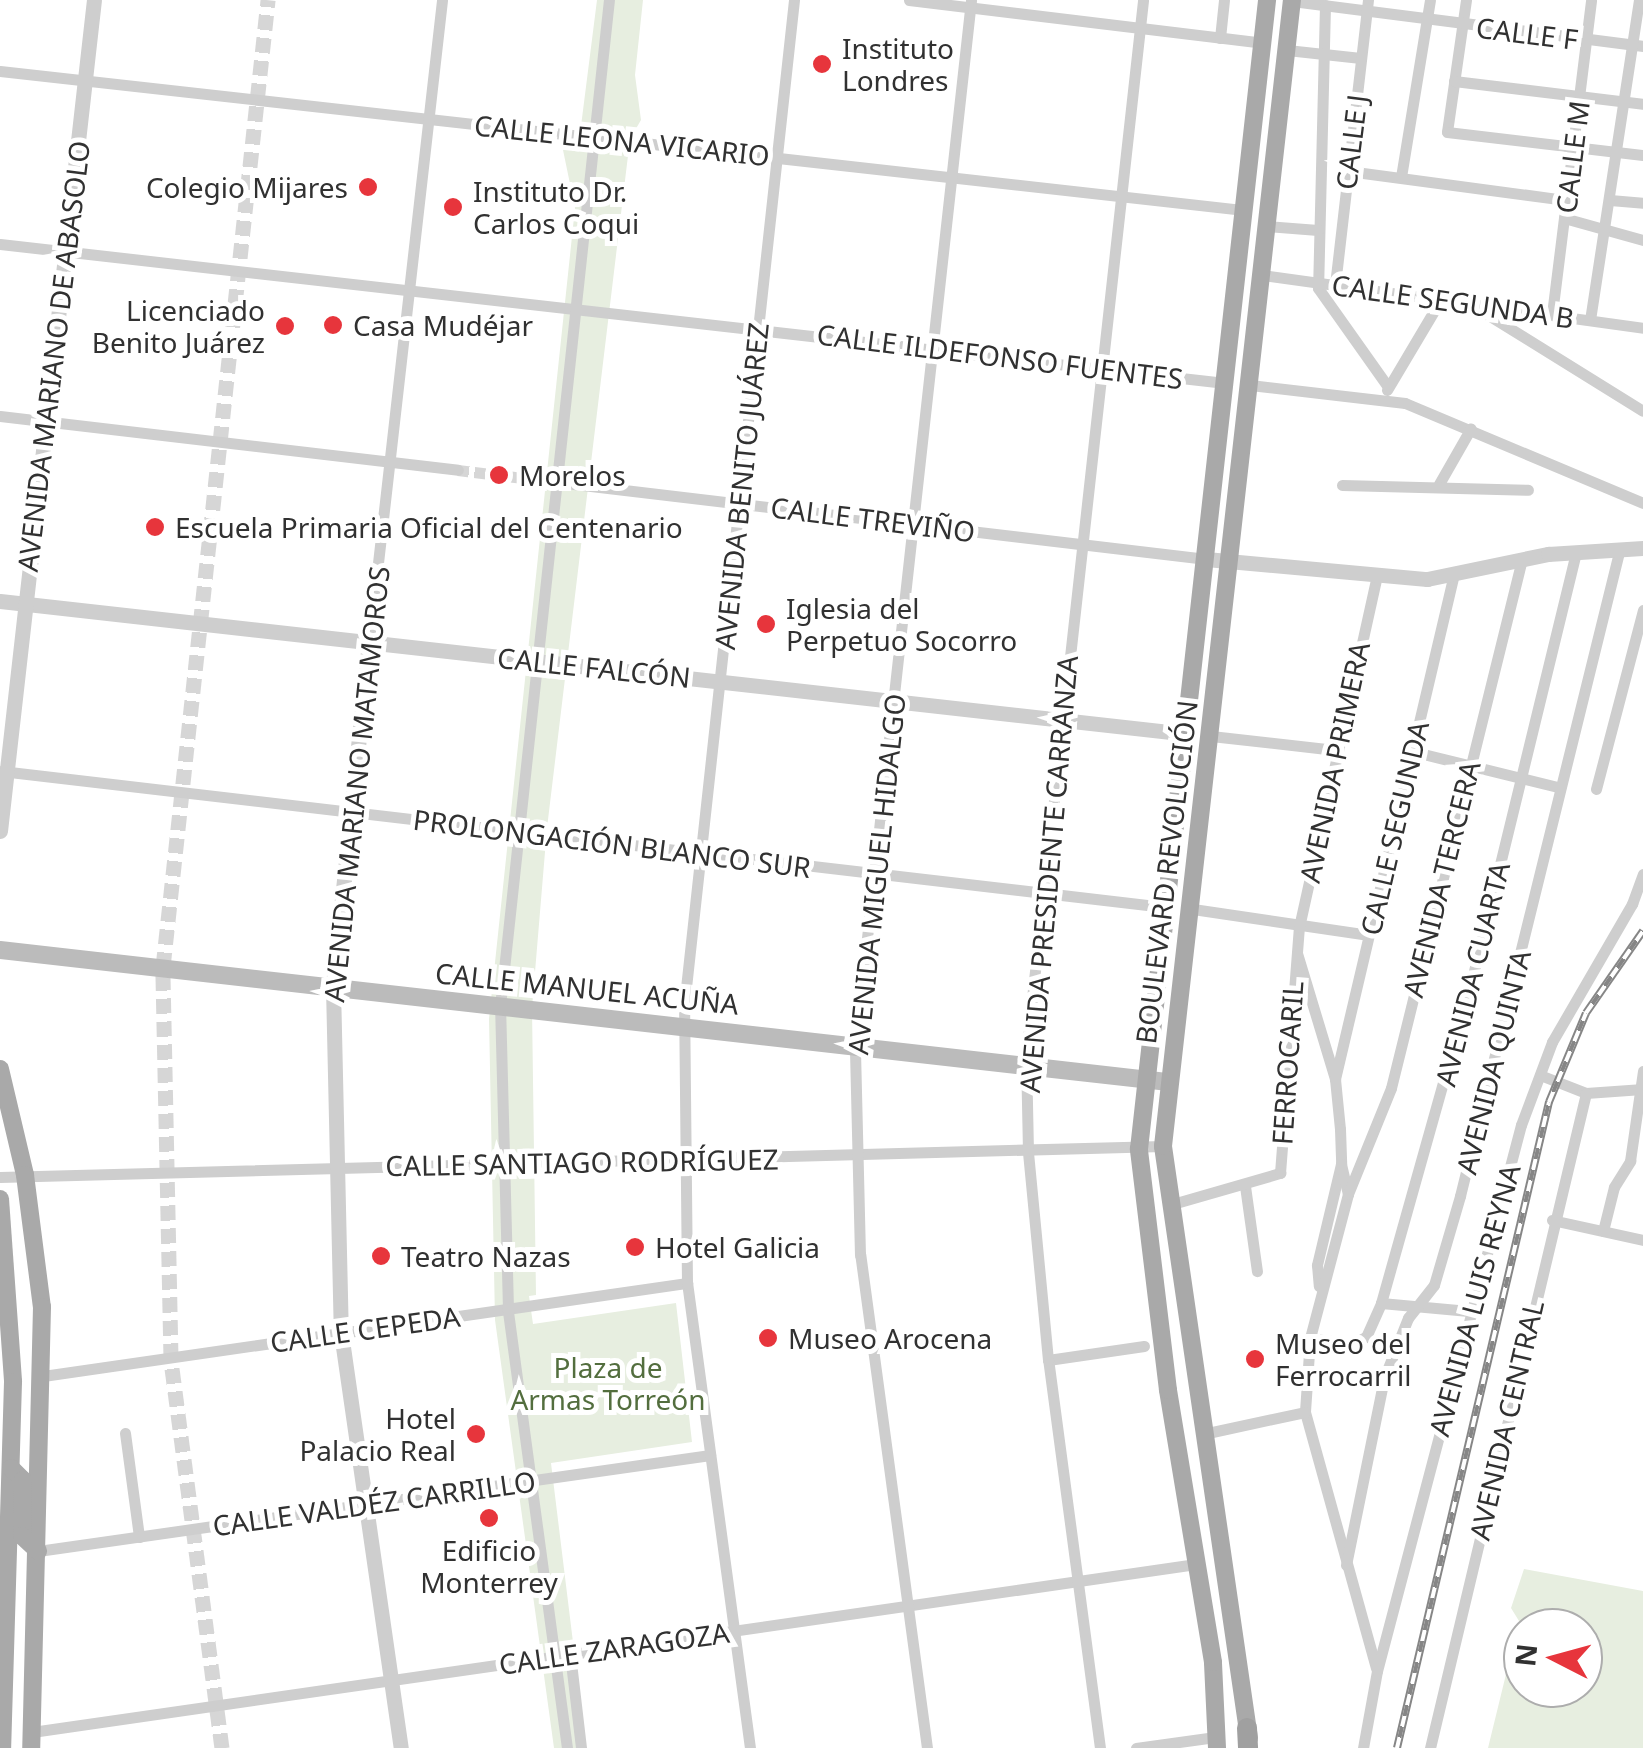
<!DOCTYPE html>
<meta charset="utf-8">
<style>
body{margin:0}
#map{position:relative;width:1643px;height:1748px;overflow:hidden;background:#fff;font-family:"Noto Sans",sans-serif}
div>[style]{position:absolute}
.green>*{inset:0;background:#e7eee0}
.minor-tunnel>*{height:11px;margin-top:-5.5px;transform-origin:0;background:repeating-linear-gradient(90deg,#d6d6d6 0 11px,transparent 0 16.5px)}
.tertiary-tunnel>*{height:15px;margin-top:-7.5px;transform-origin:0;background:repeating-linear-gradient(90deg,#d6d6d6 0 15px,transparent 0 23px)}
.minor>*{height:11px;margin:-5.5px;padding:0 5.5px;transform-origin:5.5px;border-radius:5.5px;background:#cecece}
.tertiary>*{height:15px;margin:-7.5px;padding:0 7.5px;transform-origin:7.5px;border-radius:7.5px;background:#cecece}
.secondary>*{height:18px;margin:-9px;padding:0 9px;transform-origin:9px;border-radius:9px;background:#bbb}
.primary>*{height:18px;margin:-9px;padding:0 9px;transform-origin:9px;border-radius:9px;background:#a9a9a9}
.trunk>*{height:20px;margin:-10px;padding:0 10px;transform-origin:10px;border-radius:10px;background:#a0a0a0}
.rail>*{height:8px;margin-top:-4px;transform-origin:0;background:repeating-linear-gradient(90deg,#fff 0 11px,#868686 0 22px);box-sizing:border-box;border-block:2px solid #868686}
.dots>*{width:28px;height:28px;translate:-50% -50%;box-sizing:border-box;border:5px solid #fff;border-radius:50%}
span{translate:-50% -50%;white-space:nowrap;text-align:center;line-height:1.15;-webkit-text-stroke:10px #fff;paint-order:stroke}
.street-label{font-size:28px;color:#313131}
.poi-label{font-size:28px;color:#313131}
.left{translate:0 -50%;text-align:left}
.right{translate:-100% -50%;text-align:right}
.park-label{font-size:28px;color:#536e3e}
.north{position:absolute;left:1503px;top:1608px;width:100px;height:100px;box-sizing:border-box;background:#fff;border:2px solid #adadad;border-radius:50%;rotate:276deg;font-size:28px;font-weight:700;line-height:40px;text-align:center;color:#313131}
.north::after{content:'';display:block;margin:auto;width:35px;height:45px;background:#e7353c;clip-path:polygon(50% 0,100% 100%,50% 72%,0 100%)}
</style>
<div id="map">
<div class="green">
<div style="clip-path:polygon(597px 0,643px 0,635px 75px,641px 120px,630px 139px,547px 828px,532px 1008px,536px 1295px,529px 1296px,533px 1324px,676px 1303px,692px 1442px,551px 1463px,586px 1748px,554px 1748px,495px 1320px,489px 1019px,575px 208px,563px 150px,581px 126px)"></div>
<div style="clip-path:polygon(evenodd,1524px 1569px,1643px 1591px,1643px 1748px,1488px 1748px,1519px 1621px,1511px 1608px,1524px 1569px,1523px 1628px,1583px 1628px,1583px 1688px,1523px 1688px,1523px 1628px)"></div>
</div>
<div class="minor-tunnel">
<div style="left:458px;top:470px;width:83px;rotate:7deg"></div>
</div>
<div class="tertiary-tunnel">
<div style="left:222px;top:1748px;width:393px;rotate:-97.5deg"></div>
<div style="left:171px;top:1358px;width:391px;rotate:-91.2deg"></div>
<div style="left:163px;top:967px;width:973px;rotate:-83.8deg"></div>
</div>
<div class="minor">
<div style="left:909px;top:0;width:356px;rotate:6.9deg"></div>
<div style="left:1466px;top:0;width:133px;rotate:98.2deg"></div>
<div style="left:1447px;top:132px;width:197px;rotate:6.7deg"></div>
<div style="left:1292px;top:1px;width:354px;rotate:7.3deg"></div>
<div style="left:1325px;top:5px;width:283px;rotate:91.4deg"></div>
<div style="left:1318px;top:288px;width:121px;rotate:54.7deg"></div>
<div style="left:1220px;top:38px;width:38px;rotate:-84deg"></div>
<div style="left:1287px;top:50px;width:74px;rotate:6.2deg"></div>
<div style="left:0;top:71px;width:1252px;rotate:6.38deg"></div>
<div style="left:1454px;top:81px;width:190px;rotate:6.9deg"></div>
<div style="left:1348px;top:171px;width:220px;rotate:7.6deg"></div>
<div style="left:1401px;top:177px;width:179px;rotate:-80.7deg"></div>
<div style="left:1610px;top:200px;width:33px;rotate:5deg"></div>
<div style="left:1564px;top:218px;width:82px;rotate:15.6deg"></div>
<div style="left:1267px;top:226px;width:51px;rotate:4.5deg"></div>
<div style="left:0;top:244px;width:1233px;rotate:6.47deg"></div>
<div style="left:1262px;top:275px;width:385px;rotate:7.9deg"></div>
<div style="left:1335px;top:285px;width:287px;rotate:-83.4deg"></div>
<div style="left:1477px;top:308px;width:195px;rotate:31.8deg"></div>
<div style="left:1552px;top:314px;width:316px;rotate:-82.9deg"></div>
<div style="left:1590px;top:320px;width:324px;rotate:-81.3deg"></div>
<div style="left:1250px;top:385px;width:156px;rotate:6.6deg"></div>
<div style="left:1405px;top:403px;width:258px;rotate:22.8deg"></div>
<div style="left:1387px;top:390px;width:106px;rotate:-59.3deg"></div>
<div style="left:0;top:416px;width:461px;rotate:6.7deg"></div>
<div style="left:540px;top:480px;width:671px;rotate:6.76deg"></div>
<div style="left:1439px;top:484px;width:64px;rotate:-60.3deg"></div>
<div style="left:1342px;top:485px;width:186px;rotate:1.5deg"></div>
<div style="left:369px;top:642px;width:646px;rotate:-83.51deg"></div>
<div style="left:1211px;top:736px;width:125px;rotate:6.4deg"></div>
<div style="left:1411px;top:751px;width:151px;rotate:13.8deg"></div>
<div style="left:1px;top:771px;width:1171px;rotate:6.67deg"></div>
<div style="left:1596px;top:789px;width:185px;rotate:-75.3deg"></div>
<div style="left:1186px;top:908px;width:185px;rotate:8.4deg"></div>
<div style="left:1297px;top:953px;width:132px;rotate:73.2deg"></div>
<div style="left:1335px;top:1079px;width:50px;rotate:84.3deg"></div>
<div style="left:1340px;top:1129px;width:35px;rotate:88deg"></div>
<div style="left:1341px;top:1164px;width:104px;rotate:103.4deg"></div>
<div style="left:1317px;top:1265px;width:21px;rotate:85deg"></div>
<div style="left:1540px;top:1075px;width:49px;rotate:21.4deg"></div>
<div style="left:1335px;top:1079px;width:515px;rotate:-76.75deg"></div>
<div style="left:1586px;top:1093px;width:57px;rotate:-4deg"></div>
<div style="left:1341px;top:1164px;width:31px;rotate:77deg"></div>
<div style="left:1348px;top:1194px;width:149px;rotate:104.8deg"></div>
<div style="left:1310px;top:1338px;width:74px;rotate:93.9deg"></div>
<div style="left:1305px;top:1412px;width:266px;rotate:74.5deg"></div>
<div style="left:0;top:1177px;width:1163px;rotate:-1.53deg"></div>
<div style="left:1245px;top:1186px;width:86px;rotate:82deg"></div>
<div style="left:1348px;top:1194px;width:114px;rotate:-67.9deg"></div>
<div style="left:1391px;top:1088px;width:545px;rotate:-76.09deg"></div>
<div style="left:1169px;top:1205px;width:116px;rotate:-16.1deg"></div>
<div style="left:1280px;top:1173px;width:247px;rotate:-85.6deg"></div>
<div style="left:1299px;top:927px;width:360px;rotate:-77.5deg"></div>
<div style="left:1552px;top:1220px;width:93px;rotate:12.4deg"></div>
<div style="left:1603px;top:1231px;width:45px;rotate:-76deg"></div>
<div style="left:1614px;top:1187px;width:31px;rotate:-58deg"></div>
<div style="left:1630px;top:1161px;width:91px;rotate:-81.8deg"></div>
<div style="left:1381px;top:1303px;width:88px;rotate:5.2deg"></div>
<div style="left:1310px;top:1338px;width:42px;rotate:8.1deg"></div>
<div style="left:1352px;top:1344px;width:16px;rotate:-27deg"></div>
<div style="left:1366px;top:1337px;width:37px;rotate:-66deg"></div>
<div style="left:1381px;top:1303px;width:337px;rotate:-74.3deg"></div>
<div style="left:1472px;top:979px;width:440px;rotate:-76.3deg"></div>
<div style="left:1048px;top:1360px;width:97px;rotate:-8.3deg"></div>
<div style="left:43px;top:1376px;width:651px;rotate:-8.22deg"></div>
<div style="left:125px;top:1433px;width:105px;rotate:82.3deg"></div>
<div style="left:1203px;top:1434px;width:104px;rotate:-12.2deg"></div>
<div style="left:38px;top:1551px;width:679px;rotate:-8.13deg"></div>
<div style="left:1346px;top:1565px;width:191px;rotate:-78.5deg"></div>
<div style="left:1384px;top:1378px;width:65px;rotate:-68.2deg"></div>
<div style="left:1408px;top:1318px;width:42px;rotate:-51.8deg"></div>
<div style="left:1434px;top:1285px;width:93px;rotate:-73.7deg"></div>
<div style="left:1460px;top:1196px;width:667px;rotate:-76.13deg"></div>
<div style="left:570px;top:1654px;width:95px;rotate:83.3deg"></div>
<div style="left:32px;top:1732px;width:1176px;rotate:-8.21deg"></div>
<div style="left:567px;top:1748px;width:443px;rotate:-97.7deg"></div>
<div style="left:508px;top:1309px;width:303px;rotate:-91.5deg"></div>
<div style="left:500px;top:1006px;width:1012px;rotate:-83.82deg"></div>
<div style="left:750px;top:1748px;width:469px;rotate:-97.7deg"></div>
<div style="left:687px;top:1283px;width:277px;rotate:-90.6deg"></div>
<div style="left:684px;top:1006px;width:1012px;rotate:-83.76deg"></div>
<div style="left:927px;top:1748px;width:498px;rotate:-97.7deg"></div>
<div style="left:860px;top:1255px;width:209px;rotate:-91.4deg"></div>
<div style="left:855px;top:1046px;width:1052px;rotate:-83.67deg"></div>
<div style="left:1100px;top:1748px;width:391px;rotate:-97.6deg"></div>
<div style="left:1048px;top:1360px;width:210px;rotate:-95.5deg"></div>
<div style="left:1028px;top:1151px;width:99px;rotate:-91.2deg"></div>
<div style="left:1026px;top:1052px;width:1058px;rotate:-83.65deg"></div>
<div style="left:1136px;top:1748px;width:80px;rotate:-7.9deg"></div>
<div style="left:1363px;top:1748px;width:78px;rotate:-79.7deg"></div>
<div style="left:1377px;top:1671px;width:565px;rotate:-75.23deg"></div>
<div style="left:1521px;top:1125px;width:89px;rotate:-69.5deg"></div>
<div style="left:1552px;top:1042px;width:160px;rotate:-59.9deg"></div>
<div style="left:1632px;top:904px;width:32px;rotate:-70deg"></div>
<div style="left:1430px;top:1748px;width:673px;rotate:-76.6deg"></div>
</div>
<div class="tertiary">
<div style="left:1206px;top:559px;width:222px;rotate:5.2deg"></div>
<div style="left:1427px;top:579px;width:124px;rotate:-11.7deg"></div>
<div style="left:1548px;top:554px;width:95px;rotate:-3.6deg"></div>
<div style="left:0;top:601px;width:1194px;rotate:6.39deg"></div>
<div style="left:369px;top:642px;width:347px;rotate:96deg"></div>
<div style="left:333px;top:987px;width:346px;rotate:88.7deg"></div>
<div style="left:341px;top:1333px;width:419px;rotate:81.8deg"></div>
<div style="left:0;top:831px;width:836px;rotate:-83.55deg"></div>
</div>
<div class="secondary">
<div style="left:0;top:950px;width:1174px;rotate:6.45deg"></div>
</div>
<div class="primary">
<div style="left:0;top:1069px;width:109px;rotate:76.7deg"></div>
<div style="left:25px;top:1175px;width:133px;rotate:82.7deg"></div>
<div style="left:42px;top:1307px;width:441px;rotate:91.4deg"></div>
<div style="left:0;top:1199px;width:183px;rotate:85.9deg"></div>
<div style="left:13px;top:1382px;width:366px;rotate:91.7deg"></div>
<div style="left:11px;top:1468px;width:17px;rotate:45deg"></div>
<div style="left:23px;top:1480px;width:56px;rotate:91deg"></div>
<div style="left:22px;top:1536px;width:22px;rotate:43deg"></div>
<div style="left:1249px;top:1738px;width:598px;rotate:-98.27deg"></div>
<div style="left:1163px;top:1146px;width:1153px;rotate:-83.58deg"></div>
<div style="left:1217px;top:1748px;width:86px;rotate:-92.7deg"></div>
<div style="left:1213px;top:1662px;width:276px;rotate:-99.4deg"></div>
<div style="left:1168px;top:1390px;width:243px;rotate:-96.9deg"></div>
<div style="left:1139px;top:1149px;width:1156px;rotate:-83.64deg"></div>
</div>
<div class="trunk">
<div style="left:1247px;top:1728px;width:20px;rotate:87deg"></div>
</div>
<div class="rail">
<div style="left:1397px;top:1748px;width:664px;rotate:-76.76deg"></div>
<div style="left:1549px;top:1102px;width:96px;rotate:-67.4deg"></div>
<div style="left:1586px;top:1013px;width:100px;rotate:-55.2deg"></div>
</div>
<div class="dots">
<div style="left:822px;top:64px;background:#e7353c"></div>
<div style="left:368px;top:187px;background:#e7353c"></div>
<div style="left:453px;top:207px;background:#e7353c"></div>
<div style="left:333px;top:325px;background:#e7353c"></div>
<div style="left:285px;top:326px;background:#e7353c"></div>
<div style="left:499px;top:475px;background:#e7353c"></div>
<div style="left:155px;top:527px;background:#e7353c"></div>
<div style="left:766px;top:624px;background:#e7353c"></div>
<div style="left:635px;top:1247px;background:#e7353c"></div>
<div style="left:381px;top:1256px;background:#e7353c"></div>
<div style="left:768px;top:1338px;background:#e7353c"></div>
<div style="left:1255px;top:1359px;background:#e7353c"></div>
<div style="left:476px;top:1434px;background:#e7353c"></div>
<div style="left:489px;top:1518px;background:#e7353c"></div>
</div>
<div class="street-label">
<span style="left:1527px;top:33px;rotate:7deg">CALLE F</span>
<span style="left:622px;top:140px;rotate:6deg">CALLE LEONA VICARIO</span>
<span style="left:1351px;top:142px;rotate:-83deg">CALLE J</span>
<span style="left:1572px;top:157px;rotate:-83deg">CALLE M</span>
<span style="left:1453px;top:301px;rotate:8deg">CALLE SEGUNDA B</span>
<span style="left:53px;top:356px;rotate:-83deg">AVENIDA MARIANO DE ABASOLO</span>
<span style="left:1000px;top:356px;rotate:7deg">CALLE ILDEFONSO FUENTES</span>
<span style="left:741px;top:486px;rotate:-84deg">AVENIDA BENITO JUÁREZ</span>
<span style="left:873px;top:519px;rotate:7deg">CALLE TREVIÑO</span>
<span style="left:594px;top:667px;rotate:6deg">CALLE FALCÓN</span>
<span style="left:1334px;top:762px;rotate:-78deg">AVENIDA PRIMERA</span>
<span style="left:356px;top:784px;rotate:-84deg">AVENIDA MARIANO MATAMOROS</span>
<span style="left:1394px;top:828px;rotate:-77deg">CALLE SEGUNDA</span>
<span style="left:612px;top:843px;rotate:7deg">PROLONGACIÓN BLANCO SUR</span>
<span style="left:1166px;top:872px;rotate:-83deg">BOULEVARD REVOLUCIÓN</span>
<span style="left:876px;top:874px;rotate:-84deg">AVENIDA MIGUEL HIDALGO</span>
<span style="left:1048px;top:874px;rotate:-85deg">AVENIDA PRESIDENTE CARRANZA</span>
<span style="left:1441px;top:879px;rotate:-76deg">AVENIDA TERCERA</span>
<span style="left:1472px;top:974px;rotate:-76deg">AVENIDA CUARTA</span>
<span style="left:587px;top:988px;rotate:6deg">CALLE MANUEL ACUÑA</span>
<span style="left:1493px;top:1062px;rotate:-76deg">AVENIDA QUINTA</span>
<span style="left:1287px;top:1063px;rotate:-86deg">FERROCARIL</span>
<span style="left:582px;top:1162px;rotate:-1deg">CALLE SANTIAGO RODRÍGUEZ</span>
<span style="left:1474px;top:1300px;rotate:-75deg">AVENIDA LUIS REYNA</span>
<span style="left:365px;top:1329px;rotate:-8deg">CALLE CEPEDA</span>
<span style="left:1506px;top:1420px;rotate:-77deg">AVENIDA CENTRAL</span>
<span style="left:374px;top:1503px;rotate:-8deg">CALLE VALDÉZ CARRILLO</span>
<span style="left:614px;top:1648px;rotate:-8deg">CALLE ZARAGOZA</span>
</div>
<div class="poi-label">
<span class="left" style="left:842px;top:64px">Instituto<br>Londres</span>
<span class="right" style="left:348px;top:187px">Colegio Mijares</span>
<span class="left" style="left:473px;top:207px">Instituto Dr.<br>Carlos Coqui</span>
<span class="right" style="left:265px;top:326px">Licenciado<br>Benito Juárez</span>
<span class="left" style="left:353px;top:325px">Casa Mudéjar</span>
<span class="left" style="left:519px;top:475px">Morelos</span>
<span class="left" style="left:175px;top:527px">Escuela Primaria Oficial del Centenario</span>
<span class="left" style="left:786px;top:624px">Iglesia del<br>Perpetuo Socorro</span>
<span class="left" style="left:655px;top:1247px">Hotel Galicia</span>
<span class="left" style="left:401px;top:1256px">Teatro Nazas</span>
<span class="left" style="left:788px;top:1338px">Museo Arocena</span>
<span class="left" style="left:1275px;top:1359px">Museo del<br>Ferrocarril</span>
<span class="right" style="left:456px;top:1434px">Hotel<br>Palacio Real</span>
<span style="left:489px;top:1566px">Edificio<br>Monterrey</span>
</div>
<div class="park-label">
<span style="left:608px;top:1383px">Plaza de<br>Armas Torreón</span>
</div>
<div class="north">N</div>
</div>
